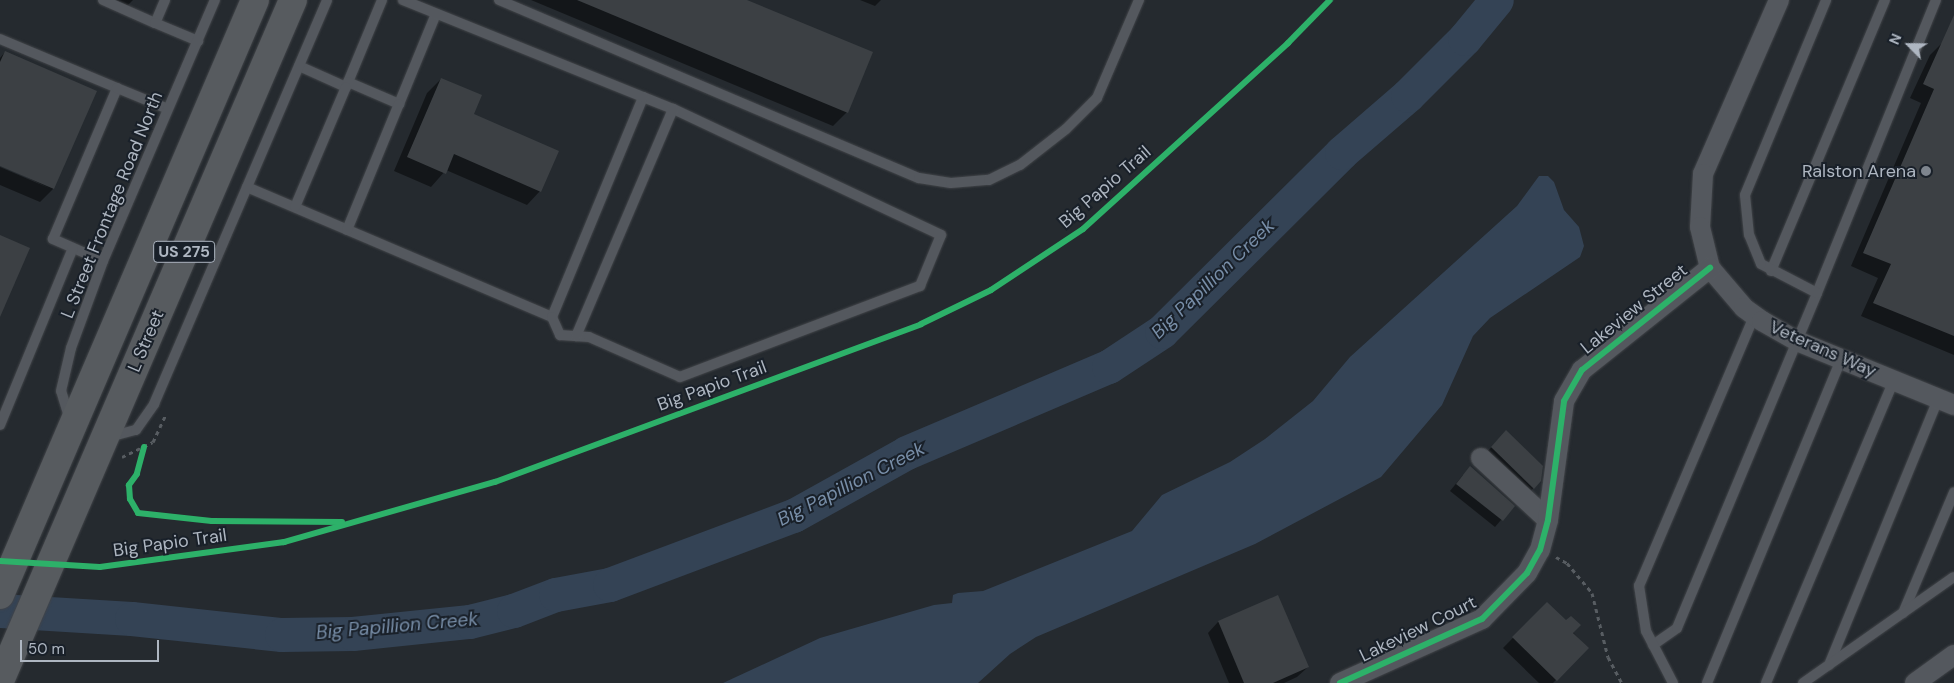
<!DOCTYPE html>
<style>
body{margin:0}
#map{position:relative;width:1954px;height:683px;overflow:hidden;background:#252a2f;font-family:"DM Sans",sans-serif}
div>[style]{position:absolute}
.water>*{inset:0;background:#344355}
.shadow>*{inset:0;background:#0007}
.river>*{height:34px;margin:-17px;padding:0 17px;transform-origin:17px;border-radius:17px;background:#344355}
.building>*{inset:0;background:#3c4044}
.path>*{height:3px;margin-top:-1.5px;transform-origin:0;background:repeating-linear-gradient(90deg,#585d62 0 4px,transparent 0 8px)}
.roads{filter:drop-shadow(0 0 1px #414448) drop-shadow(0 0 1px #414448)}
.service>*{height:10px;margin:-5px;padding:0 5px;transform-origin:5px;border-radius:5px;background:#54585e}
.minor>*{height:20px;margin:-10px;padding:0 10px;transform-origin:10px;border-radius:10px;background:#54585e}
.primary>*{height:28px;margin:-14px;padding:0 14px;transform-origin:14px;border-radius:14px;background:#575b5f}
.cycleway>*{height:6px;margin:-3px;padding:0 3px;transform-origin:3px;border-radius:3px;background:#2db169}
.dots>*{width:14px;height:14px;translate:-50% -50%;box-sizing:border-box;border:2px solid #192029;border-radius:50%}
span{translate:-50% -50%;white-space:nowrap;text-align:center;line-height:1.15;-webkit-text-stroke:4px #192029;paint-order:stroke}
.shield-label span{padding:1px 4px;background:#192029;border:1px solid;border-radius:4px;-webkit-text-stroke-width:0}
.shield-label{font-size:16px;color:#aeb6c1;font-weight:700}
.poi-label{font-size:18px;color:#aeb6c1}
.right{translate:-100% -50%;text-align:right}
.street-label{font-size:18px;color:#aeb6c1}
.water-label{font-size:19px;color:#788ea8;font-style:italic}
.north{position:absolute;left:1884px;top:20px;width:50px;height:50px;-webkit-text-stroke:4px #192029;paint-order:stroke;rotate:293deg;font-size:14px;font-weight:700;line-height:20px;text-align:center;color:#aeb6c1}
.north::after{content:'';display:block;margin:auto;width:18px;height:22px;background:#aeb6c1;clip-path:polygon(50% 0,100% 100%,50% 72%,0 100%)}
.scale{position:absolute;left:20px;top:640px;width:139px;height:22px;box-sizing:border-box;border:2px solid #aeb6c1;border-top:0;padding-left:6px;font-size:15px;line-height:18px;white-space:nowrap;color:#aeb6c1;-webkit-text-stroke:4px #192029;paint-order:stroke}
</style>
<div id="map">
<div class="water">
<div style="clip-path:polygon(1539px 176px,1548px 176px,1554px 182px,1564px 210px,1579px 227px,1584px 246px,1580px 257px,1490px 318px,1473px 336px,1442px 405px,1381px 477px,1255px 544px,1036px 637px,1010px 654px,978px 683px,723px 683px,820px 638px,934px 605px,952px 603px,953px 595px,958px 593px,983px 591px,1132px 531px,1162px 495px,1230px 462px,1265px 439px,1313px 401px,1350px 357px,1517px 206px)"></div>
</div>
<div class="shadow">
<div style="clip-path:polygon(113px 0,133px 0,127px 6px)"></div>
<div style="clip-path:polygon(531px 0,744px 0,847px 112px,833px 126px)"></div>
<div style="clip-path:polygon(860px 0,881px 0,875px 6px)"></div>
<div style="clip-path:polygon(1954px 39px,1954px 355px,1861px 316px,1878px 278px,1851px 266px,1921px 103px,1910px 98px,1930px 55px,1944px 41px)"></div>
<div style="clip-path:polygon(5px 52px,95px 92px,53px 189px,40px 202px,0 185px,0 167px,49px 188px,0 164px,0 58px)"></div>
<div style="clip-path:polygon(441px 79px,540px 191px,527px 205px,446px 170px,431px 187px,394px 171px,427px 93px)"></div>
<div style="clip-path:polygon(1506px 432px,1540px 481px,1527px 495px,1485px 454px)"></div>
<div style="clip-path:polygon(1463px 475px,1513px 506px,1495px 527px,1450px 491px)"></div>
<div style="clip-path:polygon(1277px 596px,1308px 667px,1297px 677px,1284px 683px,1229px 683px,1208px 633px,1218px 622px)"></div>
<div style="clip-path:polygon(1547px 603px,1587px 648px,1553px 683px,1539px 683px,1503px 648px)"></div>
</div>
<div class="river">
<div style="left:0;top:611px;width:132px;rotate:3.5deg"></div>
<div style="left:132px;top:619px;width:151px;rotate:6.1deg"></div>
<div style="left:282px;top:635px;width:71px;rotate:-0.8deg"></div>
<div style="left:353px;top:634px;width:118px;rotate:-5.9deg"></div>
<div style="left:470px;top:622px;width:45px;rotate:-14deg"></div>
<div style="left:514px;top:611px;width:45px;rotate:-20.9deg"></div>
<div style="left:556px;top:595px;width:55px;rotate:-10.5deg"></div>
<div style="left:610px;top:585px;width:197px;rotate:-20.6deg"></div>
<div style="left:794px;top:516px;width:129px;rotate:-29.1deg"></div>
<div style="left:907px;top:453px;width:220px;rotate:-23.1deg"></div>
<div style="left:1109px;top:367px;width:64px;rotate:-33.4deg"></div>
<div style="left:1162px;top:332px;width:254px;rotate:-44.8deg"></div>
<div style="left:1342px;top:153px;width:87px;rotate:-40.8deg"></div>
<div style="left:1408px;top:96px;width:81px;rotate:-45deg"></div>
<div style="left:1465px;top:39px;width:50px;rotate:-50.6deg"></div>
</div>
<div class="building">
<div style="clip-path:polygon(577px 0,747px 0,873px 52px,848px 113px)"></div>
<div style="clip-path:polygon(1954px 15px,1954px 336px,1873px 303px,1891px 264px,1863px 253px,1934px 89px,1923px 84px)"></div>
<div style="clip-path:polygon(5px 51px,97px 91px,54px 189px,0 166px,0 62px)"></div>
<div style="clip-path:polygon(441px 78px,482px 95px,474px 114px,559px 151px,541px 192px,454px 154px,446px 174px,407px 157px)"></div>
<div style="clip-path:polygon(0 235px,30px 248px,0 317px)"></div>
<div style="clip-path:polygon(1506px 430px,1543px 466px,1541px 481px,1534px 489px,1491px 447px)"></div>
<div style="clip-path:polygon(1470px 466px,1515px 506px,1503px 521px,1456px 484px)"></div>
<div style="clip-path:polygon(1278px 595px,1309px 667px,1273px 683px,1244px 683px,1218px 621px)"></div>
<div style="clip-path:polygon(1547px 602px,1566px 620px,1571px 616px,1581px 625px,1573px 633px,1589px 648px,1557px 681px,1512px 637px)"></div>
</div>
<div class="path">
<div style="left:122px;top:457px;width:34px;rotate:-26deg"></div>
<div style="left:153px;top:442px;width:31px;rotate:-65deg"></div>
<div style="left:1556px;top:557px;width:13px;rotate:29deg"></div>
<div style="left:1567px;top:563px;width:39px;rotate:50deg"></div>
<div style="left:1592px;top:593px;width:66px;rotate:76deg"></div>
<div style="left:1608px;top:657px;width:30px;rotate:62deg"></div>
</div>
<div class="roads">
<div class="service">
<div style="left:103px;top:0;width:57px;rotate:23.9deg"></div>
<div style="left:165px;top:0;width:25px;rotate:113deg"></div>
<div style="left:155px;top:23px;width:47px;rotate:22.7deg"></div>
<div style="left:499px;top:0;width:456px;rotate:23deg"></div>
<div style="left:919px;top:178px;width:32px;rotate:9deg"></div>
<div style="left:951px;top:183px;width:38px;rotate:-5deg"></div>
<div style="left:989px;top:180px;width:34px;rotate:-26deg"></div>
<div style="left:1020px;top:165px;width:58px;rotate:-38deg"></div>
<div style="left:1066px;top:129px;width:44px;rotate:-45deg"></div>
<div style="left:1097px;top:98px;width:107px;rotate:-66.8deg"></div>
<div style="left:0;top:39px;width:127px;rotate:22.7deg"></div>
<div style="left:299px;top:66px;width:51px;rotate:24.1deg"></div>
<div style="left:346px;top:87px;width:94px;rotate:-67.5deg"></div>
<div style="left:348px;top:82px;width:56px;rotate:23.3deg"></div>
<div style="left:399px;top:104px;width:97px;rotate:-67.7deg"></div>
<div style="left:643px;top:97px;width:32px;rotate:22deg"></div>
<div style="left:247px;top:187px;width:332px;rotate:23.1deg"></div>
<div style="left:552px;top:317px;width:238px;rotate:-67.5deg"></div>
<div style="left:643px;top:97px;width:259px;rotate:-158deg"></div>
<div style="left:295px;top:207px;width:130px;rotate:-67deg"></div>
<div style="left:347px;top:230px;width:136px;rotate:-67.6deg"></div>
<div style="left:103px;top:261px;width:55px;rotate:-156.3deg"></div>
<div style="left:53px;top:239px;width:164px;rotate:-67deg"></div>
<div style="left:117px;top:88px;width:55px;rotate:22.4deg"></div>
<div style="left:1771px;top:271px;width:294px;rotate:-67.2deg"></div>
<div style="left:1817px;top:293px;width:316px;rotate:-67.9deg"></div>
<div style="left:552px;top:317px;width:20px;rotate:66deg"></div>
<div style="left:560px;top:335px;width:29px;rotate:4deg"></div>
<div style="left:589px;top:337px;width:99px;rotate:23.7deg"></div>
<div style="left:680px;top:377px;width:257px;rotate:-20.8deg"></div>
<div style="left:920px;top:286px;width:55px;rotate:-67.6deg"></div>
<div style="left:941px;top:235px;width:296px;rotate:-154.8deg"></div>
<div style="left:673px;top:109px;width:247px;rotate:113.1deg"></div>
<div style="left:70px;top:420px;width:30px;rotate:-107deg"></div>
<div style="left:61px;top:391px;width:44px;rotate:-76.9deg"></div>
<div style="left:71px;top:348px;width:93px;rotate:-69.8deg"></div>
<div style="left:103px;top:261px;width:284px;rotate:-66.8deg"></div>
<div style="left:0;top:425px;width:191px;rotate:-67.6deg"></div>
<div style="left:109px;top:437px;width:28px;rotate:-15deg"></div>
<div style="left:136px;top:430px;width:32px;rotate:-55deg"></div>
<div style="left:154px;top:404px;width:439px;rotate:-66.8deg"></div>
<div style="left:1903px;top:613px;width:131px;rotate:-67.1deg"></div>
<div style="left:1653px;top:645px;width:29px;rotate:-35deg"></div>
<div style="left:1677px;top:628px;width:363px;rotate:-67.3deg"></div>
<div style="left:1817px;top:293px;width:63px;rotate:-152.6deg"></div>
<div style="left:1761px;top:264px;width:31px;rotate:-112deg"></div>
<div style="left:1749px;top:235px;width:40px;rotate:-95.7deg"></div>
<div style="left:1745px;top:195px;width:211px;rotate:-67.4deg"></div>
<div style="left:1829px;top:665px;width:287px;rotate:-67.7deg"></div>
<div style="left:1673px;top:683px;width:59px;rotate:-117.4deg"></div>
<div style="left:1646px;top:631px;width:46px;rotate:-98.8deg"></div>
<div style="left:1639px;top:586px;width:293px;rotate:-66.9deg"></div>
<div style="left:1707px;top:683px;width:351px;rotate:-67.5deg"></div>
<div style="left:1766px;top:683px;width:329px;rotate:-67.1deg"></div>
<div style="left:1803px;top:683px;width:184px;rotate:-35.1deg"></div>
</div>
<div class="minor">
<div style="left:1779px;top:0;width:190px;rotate:113.6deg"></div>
<div style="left:1703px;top:174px;width:53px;rotate:93.2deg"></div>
<div style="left:1700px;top:227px;width:42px;rotate:76.3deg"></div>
<div style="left:1710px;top:268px;width:52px;rotate:49.6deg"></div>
<div style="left:1744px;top:308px;width:22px;rotate:36deg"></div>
<div style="left:1762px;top:321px;width:40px;rotate:29.7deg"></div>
<div style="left:1797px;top:341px;width:170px;rotate:22.2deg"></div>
<div style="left:1481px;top:458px;width:91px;rotate:42.8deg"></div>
<div style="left:1340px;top:683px;width:156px;rotate:-24.3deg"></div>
<div style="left:1482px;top:619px;width:64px;rotate:-45.6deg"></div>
<div style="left:1527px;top:573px;width:26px;rotate:-61deg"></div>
<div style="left:1540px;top:550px;width:31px;rotate:-75deg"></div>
<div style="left:1548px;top:520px;width:120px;rotate:-82.3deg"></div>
<div style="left:1564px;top:401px;width:36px;rotate:-60deg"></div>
<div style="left:1582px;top:370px;width:164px;rotate:-38.6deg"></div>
<div style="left:1915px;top:683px;width:48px;rotate:-35.7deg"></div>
</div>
<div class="primary">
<div style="left:0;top:595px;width:647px;rotate:-66.8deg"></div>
<div style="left:0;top:681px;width:741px;rotate:-66.72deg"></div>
</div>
</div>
<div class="cycleway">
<div style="left:144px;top:447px;width:28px;rotate:105deg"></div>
<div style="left:137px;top:474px;width:14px;rotate:126deg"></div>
<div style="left:129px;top:485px;width:14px;rotate:86deg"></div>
<div style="left:130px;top:499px;width:16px;rotate:60deg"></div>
<div style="left:138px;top:513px;width:74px;rotate:6.2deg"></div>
<div style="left:212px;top:521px;width:130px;rotate:0.4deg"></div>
<div style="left:0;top:561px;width:100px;rotate:3.4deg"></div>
<div style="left:100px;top:567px;width:186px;rotate:-7.7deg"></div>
<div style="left:284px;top:542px;width:219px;rotate:-15.9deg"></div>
<div style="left:495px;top:482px;width:454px;rotate:-20.3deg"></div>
<div style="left:921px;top:324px;width:78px;rotate:-25.9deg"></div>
<div style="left:991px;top:290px;width:110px;rotate:-33.5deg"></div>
<div style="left:1083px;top:229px;width:277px;rotate:-42.2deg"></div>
<div style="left:1288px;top:43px;width:60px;rotate:-45.7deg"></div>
<div style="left:1340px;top:683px;width:156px;rotate:-24.3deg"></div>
<div style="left:1482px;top:619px;width:64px;rotate:-45.6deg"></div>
<div style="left:1527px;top:573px;width:26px;rotate:-61deg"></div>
<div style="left:1540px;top:550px;width:31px;rotate:-75deg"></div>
<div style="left:1548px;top:520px;width:120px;rotate:-82.3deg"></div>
<div style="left:1564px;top:401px;width:36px;rotate:-60deg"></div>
<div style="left:1582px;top:370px;width:164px;rotate:-38.6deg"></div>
</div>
<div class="dots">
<div style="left:1926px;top:171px;background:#7e858e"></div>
</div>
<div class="shield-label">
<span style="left:184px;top:252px">US 275</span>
</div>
<div class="poi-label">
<span class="right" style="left:1916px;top:171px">Ralston Arena</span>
</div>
<div class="street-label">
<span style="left:1105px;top:187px;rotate:-41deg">Big Papio Trail</span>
<span style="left:112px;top:205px;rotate:-68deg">L Street Frontage Road North</span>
<span style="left:1634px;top:309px;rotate:-39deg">Lakeview Street</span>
<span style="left:146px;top:341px;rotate:-67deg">L Street</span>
<span style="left:1823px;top:349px;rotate:24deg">Veterans Way</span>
<span style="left:712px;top:386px;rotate:-20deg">Big Papio Trail</span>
<span style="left:170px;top:543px;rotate:-8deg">Big Papio Trail</span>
<span style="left:1418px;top:629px;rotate:-26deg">Lakeview Court</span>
</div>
<div class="water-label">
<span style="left:1213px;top:279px;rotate:-44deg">Big Papillion Creek</span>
<span style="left:851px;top:484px;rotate:-27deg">Big Papillion Creek</span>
<span style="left:397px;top:626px;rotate:-5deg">Big Papillion Creek</span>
</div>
<div class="north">N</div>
<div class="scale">50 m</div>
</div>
